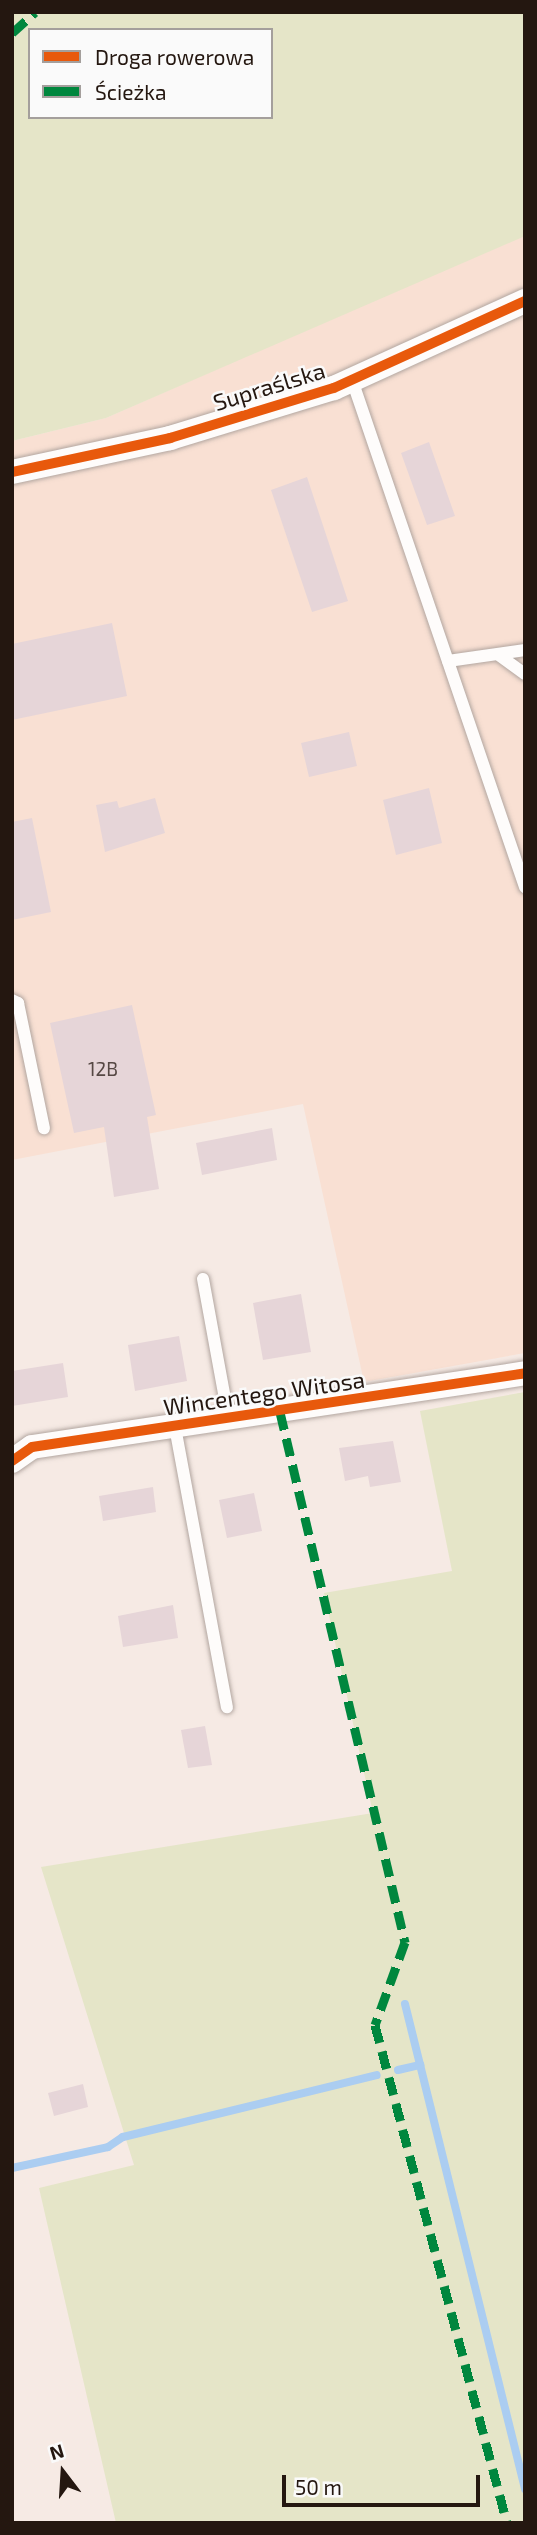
<!DOCTYPE html>
<meta charset="utf-8">
<style>
body{margin:0}
#map{position:relative;width:537px;height:2535px;overflow:hidden;background:#f6eae4;font-family:"Exo 2",sans-serif}
div>[style]{position:absolute}
.built>*{inset:0;background:#f9e0d3}
.green>*{inset:0;background:#e5e5c8}
.stream>*{height:8px;margin:-4px;padding:0 4px;transform-origin:4px;border-radius:4px;background:#abcdf1}
.building>*{inset:0;background:#e6d5d8}
.roads{filter:drop-shadow(0 0 2px #b2a6a0) drop-shadow(0 0 2px #b2a6a0)}
.lane>*{height:12px;margin:-6px;padding:0 6px;transform-origin:6px;border-radius:6px;background:#fefcfb}
.street>*{height:24px;margin:-12px;padding:0 12px;transform-origin:12px;border-radius:12px;background:#fefcfb}
.quiet>*{height:9px;margin-top:-4.5px;transform-origin:0;background:repeating-linear-gradient(90deg,#00873e 0 18px,transparent 0 27px)}
.cycleway>*{height:10px;margin:-5px;padding:0 5px;transform-origin:5px;border-radius:5px;background:#e8590c}
span{translate:-50% -50%;white-space:nowrap;text-align:center;line-height:1.15;-webkit-text-stroke:5px #fafafa;paint-order:stroke}
.number-label{font-size:19px;color:#564844}
.number-label span{-webkit-text-stroke-width:0}
.street-label{font-size:23px;color:#241710}
.frame{position:absolute;inset:0;border:14px solid #241710;pointer-events:none}
.legend{position:absolute;left:28px;top:28px;width:245px;height:91px;box-sizing:border-box;background:#fafafa;border:2px solid #a49f9c;margin:0;padding:9px 12px;list-style:none;font-size:21px;color:#241710}
.legend li{display:flex;align-items:center;gap:14px;height:35px}
.legend b{width:35px;border:2px solid #a49f9c}
.north{position:absolute;left:28px;top:2437px;width:70px;height:70px;-webkit-text-stroke:5px #fafafa;paint-order:stroke;rotate:343deg;font-size:19px;font-weight:700;line-height:28px;text-align:center;color:#241710}
.north::after{content:'';display:block;margin:auto;width:24px;height:32px;background:#241710;clip-path:polygon(50% 0,100% 100%,50% 72%,0 100%)}
.scale{position:absolute;left:282px;top:2475px;width:198px;height:32px;box-sizing:border-box;border:4px solid #241710;border-top:0;padding-left:9px;font-size:21px;line-height:24px;white-space:nowrap;color:#241710;-webkit-text-stroke:5px #fafafa;paint-order:stroke}
</style>
<div id="map">
<div class="built">
<div style="clip-path:polygon(525px 233px,525px 1353px,364px 1382px,303px 1104px,12px 1160px,12px 441px,106px 418px)"></div>
</div>
<div class="green">
<div style="clip-path:polygon(evenodd,12px 12px,525px 12px,525px 236px,106px 418px,12px 441px,12px 12px,30px 30px,271px 30px,271px 117px,30px 117px,30px 30px)"></div>
<div style="clip-path:polygon(525px 1392px,525px 2523px,116px 2523px,39px 2188px,134px 2165px,41px 1867px,373px 1813px,324px 1593px,452px 1571px,420px 1411px)"></div>
</div>
<div class="stream">
<div style="left:405px;top:2004px;width:500px;rotate:76.1deg"></div>
<div style="left:398px;top:2070px;width:23px;rotate:-13deg"></div>
<div style="left:12px;top:2168px;width:98px;rotate:-12.3deg"></div>
<div style="left:108px;top:2147px;width:18px;rotate:-34deg"></div>
<div style="left:123px;top:2137px;width:261px;rotate:-13.7deg"></div>
</div>
<div class="building">
<div style="clip-path:polygon(429px 442px,455px 516px,427px 525px,401px 453px)"></div>
<div style="clip-path:polygon(307px 477px,348px 601px,312px 612px,271px 490px)"></div>
<div style="clip-path:polygon(112px 623px,127px 696px,12px 720px,12px 644px)"></div>
<div style="clip-path:polygon(349px 732px,357px 766px,309px 777px,301px 743px)"></div>
<div style="clip-path:polygon(429px 788px,442px 843px,396px 855px,383px 800px)"></div>
<div style="clip-path:polygon(155px 798px,165px 833px,105px 852px,96px 805px,117px 801px,119px 808px)"></div>
<div style="clip-path:polygon(32px 818px,51px 912px,12px 920px,12px 822px)"></div>
<div style="clip-path:polygon(132px 1005px,156px 1115px,147px 1117px,159px 1189px,114px 1197px,104px 1127px,74px 1133px,50px 1023px)"></div>
<div style="clip-path:polygon(272px 1128px,277px 1160px,202px 1175px,196px 1143px)"></div>
<div style="clip-path:polygon(301px 1294px,311px 1352px,263px 1360px,253px 1303px)"></div>
<div style="clip-path:polygon(179px 1336px,187px 1381px,135px 1391px,128px 1345px)"></div>
<div style="clip-path:polygon(63px 1363px,68px 1397px,12px 1406px,12px 1371px)"></div>
<div style="clip-path:polygon(393px 1441px,401px 1482px,370px 1487px,368px 1476px,345px 1481px,339px 1448px)"></div>
<div style="clip-path:polygon(153px 1487px,156px 1512px,103px 1521px,99px 1496px)"></div>
<div style="clip-path:polygon(254px 1493px,262px 1531px,227px 1538px,219px 1500px)"></div>
<div style="clip-path:polygon(173px 1605px,178px 1638px,123px 1647px,118px 1616px)"></div>
<div style="clip-path:polygon(205px 1726px,212px 1765px,188px 1768px,181px 1730px)"></div>
<div style="clip-path:polygon(83px 2084px,88px 2107px,54px 2116px,48px 2093px)"></div>
</div>
<div class="roads">
<div class="lane">
<div style="left:352px;top:380px;width:536px;rotate:71.16deg"></div>
<div style="left:500px;top:656px;width:31px;rotate:36deg"></div>
<div style="left:448px;top:661px;width:78px;rotate:-8.1deg"></div>
<div style="left:12px;top:1000px;width:7px;rotate:27deg"></div>
<div style="left:18px;top:1003px;width:128px;rotate:78.3deg"></div>
<div style="left:203px;top:1279px;width:143px;rotate:79.6deg"></div>
<div style="left:175px;top:1427px;width:285px;rotate:79.5deg"></div>
</div>
<div class="street">
<div style="left:12px;top:472px;width:162px;rotate:-12.1deg"></div>
<div style="left:170px;top:438px;width:171px;rotate:-17deg"></div>
<div style="left:334px;top:388px;width:210px;rotate:-24.5deg"></div>
<div style="left:12px;top:1461px;width:24px;rotate:-35deg"></div>
<div style="left:32px;top:1447px;width:499px;rotate:-8.5deg"></div>
</div>
</div>
<div class="quiet">
<div style="left:12px;top:33px;width:31px;rotate:-42deg"></div>
<div style="left:280px;top:1412px;width:545px;rotate:76.73deg"></div>
<div style="left:405px;top:1942px;width:88px;rotate:109.9deg"></div>
<div style="left:375px;top:2025px;width:515px;rotate:75.15deg"></div>
</div>
<div class="cycleway">
<div style="left:12px;top:472px;width:162px;rotate:-12.1deg"></div>
<div style="left:170px;top:438px;width:171px;rotate:-17deg"></div>
<div style="left:334px;top:388px;width:210px;rotate:-24.5deg"></div>
<div style="left:12px;top:1461px;width:24px;rotate:-35deg"></div>
<div style="left:32px;top:1447px;width:499px;rotate:-8.5deg"></div>
</div>
<div class="number-label">
<span style="left:103px;top:1069px">12B</span>
</div>
<div class="street-label">
<span style="left:269px;top:386px;rotate:-17deg">Supraślska</span>
<span style="left:264px;top:1393px;rotate:-8deg">Wincentego Witosa</span>
</div>
<div class="frame"></div>
<ul class="legend">
<li><b style="height:9px;background:#e8590c"></b>Droga rowerowa</li>
<li><b style="height:9px;background:#00873e"></b>Ścieżka</li>
</ul>
<div class="north">N</div>
<div class="scale">50 m</div>
</div>
